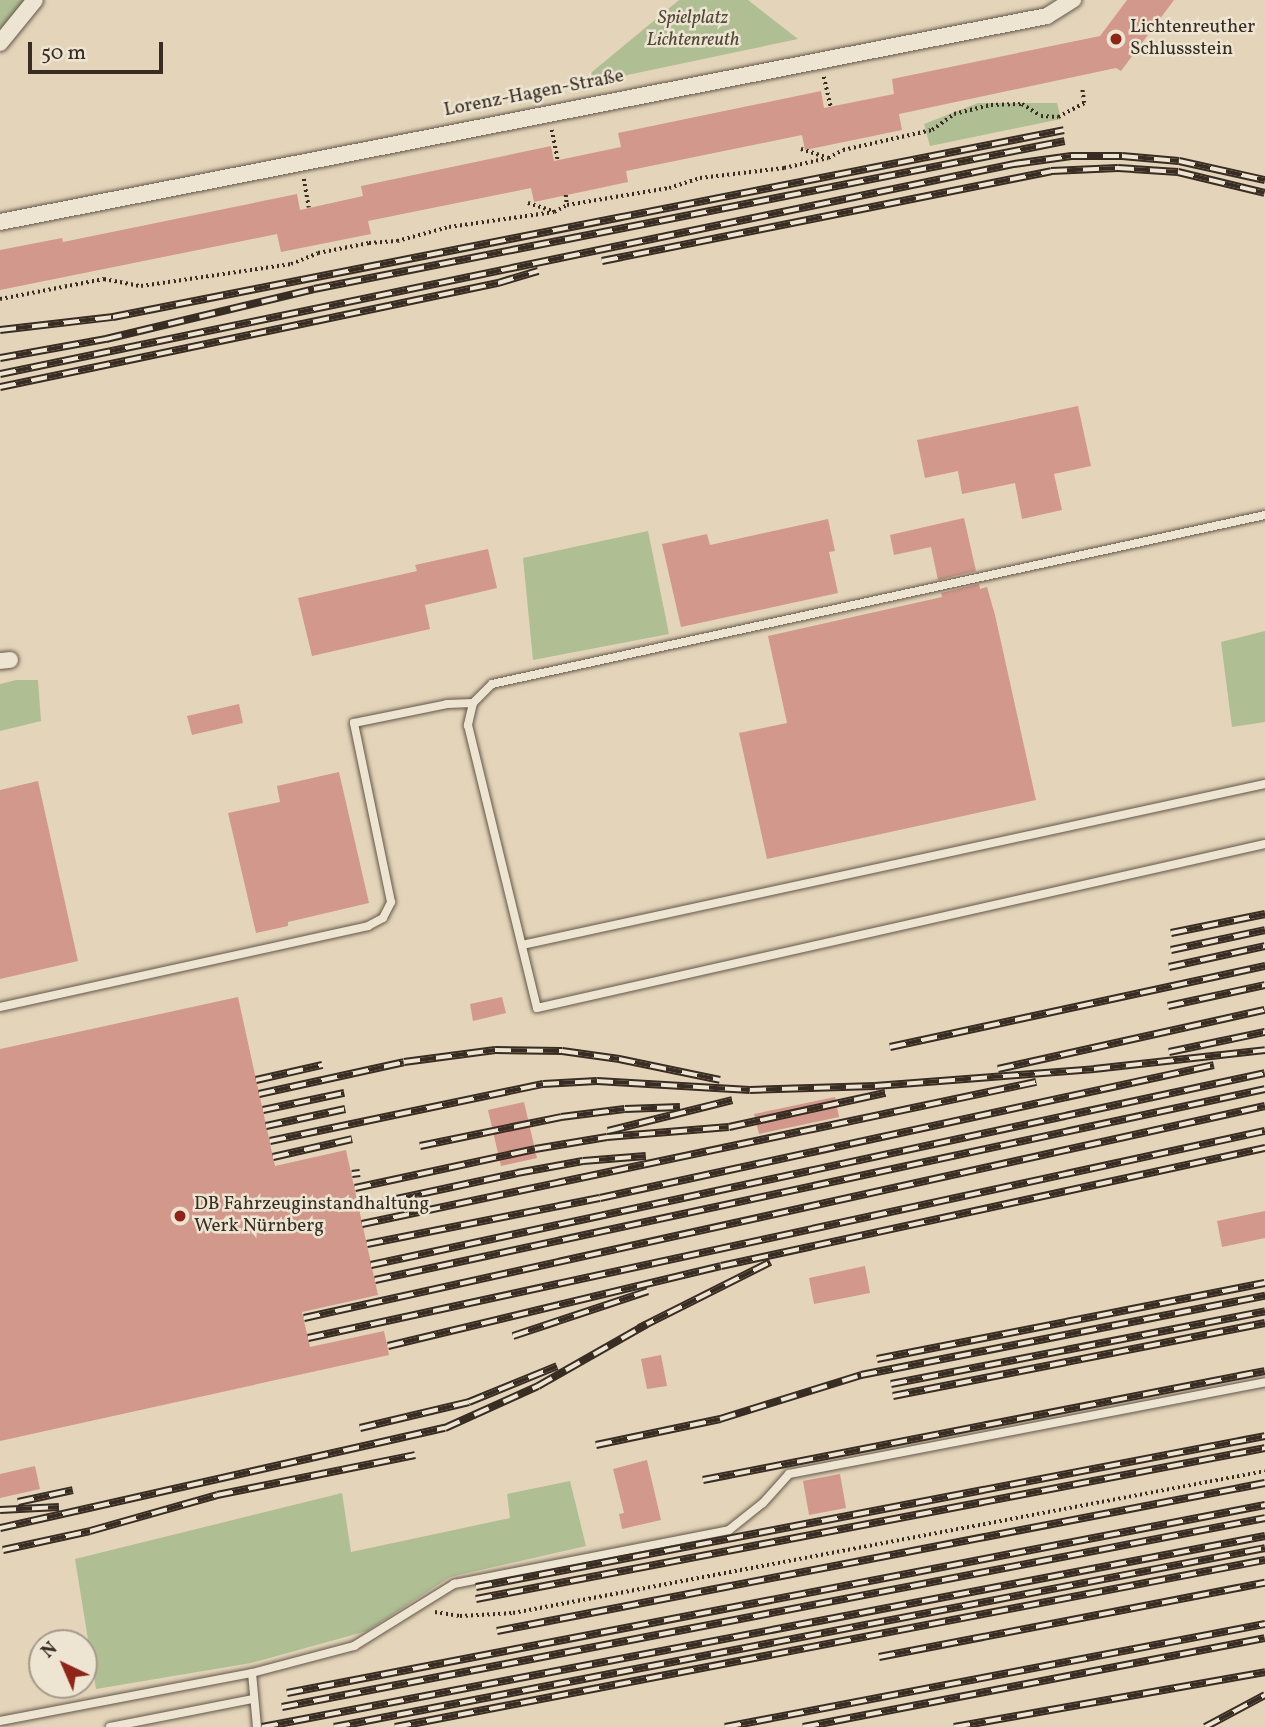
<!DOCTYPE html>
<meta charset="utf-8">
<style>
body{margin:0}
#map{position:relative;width:1265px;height:1727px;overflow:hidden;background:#e4d5ba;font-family:Vollkorn,serif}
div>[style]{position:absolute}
.green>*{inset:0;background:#b0be93}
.building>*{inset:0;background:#d2988b}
.path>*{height:3.5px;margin-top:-1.75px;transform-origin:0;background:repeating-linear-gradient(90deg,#382c23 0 2px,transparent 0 5.5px)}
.roads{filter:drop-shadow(0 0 2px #635649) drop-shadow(0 0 2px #635649)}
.service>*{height:8px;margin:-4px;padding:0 4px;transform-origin:4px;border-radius:4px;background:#ede4d2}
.minor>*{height:16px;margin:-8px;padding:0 8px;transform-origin:8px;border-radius:8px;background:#ede4d2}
.rail>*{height:8px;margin-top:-4px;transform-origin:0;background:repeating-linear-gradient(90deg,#ede4d2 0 16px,#382c23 0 32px);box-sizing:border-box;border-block:2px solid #382c23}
.dots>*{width:19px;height:19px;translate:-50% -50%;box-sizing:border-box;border:4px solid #ede4d2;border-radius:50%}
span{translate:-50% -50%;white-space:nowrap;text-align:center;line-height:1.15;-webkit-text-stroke:5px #ede4d2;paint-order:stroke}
.park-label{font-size:19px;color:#504939;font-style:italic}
.poi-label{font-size:19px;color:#382c23}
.left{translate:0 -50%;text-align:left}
.street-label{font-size:19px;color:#382c23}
.north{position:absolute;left:28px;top:1629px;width:70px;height:70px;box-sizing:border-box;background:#ede4d2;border:2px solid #a59a8c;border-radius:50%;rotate:316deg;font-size:19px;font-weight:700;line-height:28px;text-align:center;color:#382c23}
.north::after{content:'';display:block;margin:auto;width:24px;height:32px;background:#8f2418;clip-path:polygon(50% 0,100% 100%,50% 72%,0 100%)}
.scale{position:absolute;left:28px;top:42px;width:135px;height:32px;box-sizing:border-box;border:4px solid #382c23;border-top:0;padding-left:9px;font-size:21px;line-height:24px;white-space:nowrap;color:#382c23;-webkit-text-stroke:5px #ede4d2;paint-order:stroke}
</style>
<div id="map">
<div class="green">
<div style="clip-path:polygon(0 0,25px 0,0 30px)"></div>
<div style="clip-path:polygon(679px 0,748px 0,798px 39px,575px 86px)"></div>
<div style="clip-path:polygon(978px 103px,1057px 103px,1061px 119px,930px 146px,924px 124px)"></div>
<div style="clip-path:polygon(648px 531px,669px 634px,533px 660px,523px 558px)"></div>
<div style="clip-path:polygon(1265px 631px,1265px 722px,1232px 727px,1221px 642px)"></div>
<div style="clip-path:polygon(16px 680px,38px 680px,41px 721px,0 731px,0 684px)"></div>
<div style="clip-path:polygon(570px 1481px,586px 1546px,450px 1577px,367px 1631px,251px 1663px,96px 1689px,75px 1559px,342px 1493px,351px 1552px,510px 1518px,507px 1494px)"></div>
</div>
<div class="building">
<div style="clip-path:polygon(1127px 0,1174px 0,1121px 71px,1116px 68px,899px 114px,902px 130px,805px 150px,802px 135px,626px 171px,628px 182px,534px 202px,531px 188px,368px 221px,371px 234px,281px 252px,277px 234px,0 290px,0 250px,62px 238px,63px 242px,297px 194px,300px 210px,363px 196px,361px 186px,551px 146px,554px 161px,621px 147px,618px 133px,821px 91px,824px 108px,894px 94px,892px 79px,1100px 36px)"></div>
<div style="clip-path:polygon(1078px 406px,1091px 466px,1054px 474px,1062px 510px,1022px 519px,1015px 483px,962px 494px,958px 471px,925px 478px,917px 440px)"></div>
<div style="clip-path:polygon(964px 518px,976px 571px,938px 580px,931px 547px,894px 555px,890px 535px)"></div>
<div style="clip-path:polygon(828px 519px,835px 551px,829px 552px,838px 593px,681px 627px,662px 544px,707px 534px,710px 545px)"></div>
<div style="clip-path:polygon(488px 549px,497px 588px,425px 605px,430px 629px,312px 656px,298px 598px,417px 571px,415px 565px)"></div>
<div style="clip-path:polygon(979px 584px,980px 589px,987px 587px,995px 615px,1036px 800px,767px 859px,739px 733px,787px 723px,768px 636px,942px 597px,941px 593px)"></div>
<div style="clip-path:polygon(239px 704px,243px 723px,192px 735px,187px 716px)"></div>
<div style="clip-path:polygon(339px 772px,369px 903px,288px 922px,288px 926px,256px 933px,228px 813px,280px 802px,277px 786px)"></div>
<div style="clip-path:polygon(38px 781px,78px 961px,0 979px,0 790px)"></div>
<div style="clip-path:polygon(238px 997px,275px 1166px,346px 1150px,378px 1295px,302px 1312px,310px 1347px,384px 1331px,389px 1355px,0 1441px,0 1049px)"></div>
<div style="clip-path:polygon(502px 997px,506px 1013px,473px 1021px,470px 1004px)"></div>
<div style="clip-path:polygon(835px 1097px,839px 1117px,759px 1134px,754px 1114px)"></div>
<div style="clip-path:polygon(524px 1102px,537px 1158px,501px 1166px,488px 1110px)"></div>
<div style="clip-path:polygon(1265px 1211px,1265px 1238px,1222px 1247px,1217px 1221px)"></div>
<div style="clip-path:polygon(865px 1266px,870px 1293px,814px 1304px,809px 1278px)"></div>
<div style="clip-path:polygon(661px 1355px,667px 1386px,647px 1389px,641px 1359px)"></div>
<div style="clip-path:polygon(647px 1460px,661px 1520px,622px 1529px,619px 1514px,624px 1513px,613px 1469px)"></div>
<div style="clip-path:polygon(35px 1466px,40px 1489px,0 1498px,0 1474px)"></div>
<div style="clip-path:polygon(840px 1474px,846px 1508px,809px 1515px,803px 1481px)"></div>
</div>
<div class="path">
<div style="left:824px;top:77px;width:31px;rotate:77deg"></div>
<div style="left:552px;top:130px;width:31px;rotate:79deg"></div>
<div style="left:801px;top:149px;width:26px;rotate:18deg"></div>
<div style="left:304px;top:179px;width:29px;rotate:80deg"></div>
<div style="left:566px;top:195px;width:10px;rotate:84deg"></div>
<div style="left:528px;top:203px;width:25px;rotate:18deg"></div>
<div style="left:0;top:299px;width:106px;rotate:-10.9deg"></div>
<div style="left:104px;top:279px;width:38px;rotate:11deg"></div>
<div style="left:141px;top:286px;width:152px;rotate:-8.3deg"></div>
<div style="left:291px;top:264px;width:29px;rotate:-22deg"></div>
<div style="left:318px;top:253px;width:52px;rotate:-11.1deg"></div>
<div style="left:369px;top:243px;width:28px;rotate:-4deg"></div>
<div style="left:397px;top:241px;width:54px;rotate:-15.1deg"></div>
<div style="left:449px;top:227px;width:106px;rotate:-8.1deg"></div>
<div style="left:554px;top:212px;width:15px;rotate:-28deg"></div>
<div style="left:567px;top:205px;width:103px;rotate:-9.5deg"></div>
<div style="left:669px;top:188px;width:33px;rotate:-18deg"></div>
<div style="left:700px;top:178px;width:85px;rotate:-6.8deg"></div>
<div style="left:784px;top:168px;width:45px;rotate:-12.8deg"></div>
<div style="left:828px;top:158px;width:17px;rotate:-28deg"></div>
<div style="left:843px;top:150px;width:91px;rotate:-12.7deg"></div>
<div style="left:932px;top:130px;width:27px;rotate:-36deg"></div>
<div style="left:954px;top:114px;width:38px;rotate:-14deg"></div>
<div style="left:991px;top:105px;width:31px;rotate:-2deg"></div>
<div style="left:1022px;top:104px;width:22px;rotate:32deg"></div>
<div style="left:1041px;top:116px;width:17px;rotate:3deg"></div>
<div style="left:1058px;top:117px;width:30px;rotate:-28deg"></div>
<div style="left:1084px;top:103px;width:15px;rotate:-98deg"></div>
<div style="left:435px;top:1612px;width:25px;rotate:9deg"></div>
<div style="left:460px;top:1616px;width:53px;rotate:-3.2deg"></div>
<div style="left:513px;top:1613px;width:765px;rotate:-10.69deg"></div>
</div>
<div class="roads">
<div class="service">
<div style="left:1265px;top:515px;width:791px;rotate:167.67deg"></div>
<div style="left:492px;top:684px;width:27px;rotate:135deg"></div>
<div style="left:473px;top:703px;width:23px;rotate:103deg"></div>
<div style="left:468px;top:725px;width:291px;rotate:76.3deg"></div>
<div style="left:537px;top:1008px;width:746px;rotate:-12.7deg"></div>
<div style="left:522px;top:945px;width:760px;rotate:-12.23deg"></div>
<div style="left:0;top:1007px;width:377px;rotate:-12.4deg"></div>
<div style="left:368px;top:926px;width:17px;rotate:-28deg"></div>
<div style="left:383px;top:918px;width:18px;rotate:-63deg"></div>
<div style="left:391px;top:902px;width:183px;rotate:-101.7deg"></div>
<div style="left:354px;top:723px;width:95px;rotate:-11.5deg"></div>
<div style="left:447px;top:704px;width:26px;rotate:-2deg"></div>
<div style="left:252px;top:1673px;width:54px;rotate:84.7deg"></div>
<div style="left:0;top:1721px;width:257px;rotate:-10.8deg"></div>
<div style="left:252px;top:1673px;width:106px;rotate:-14.8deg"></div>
<div style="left:354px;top:1646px;width:118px;rotate:-31.8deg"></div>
<div style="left:454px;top:1584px;width:280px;rotate:-11.1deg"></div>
<div style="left:729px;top:1530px;width:43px;rotate:-38.5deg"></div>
<div style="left:763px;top:1503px;width:39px;rotate:-48deg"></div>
<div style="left:789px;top:1474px;width:485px;rotate:-10.9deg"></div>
<div style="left:110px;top:1727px;width:146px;rotate:-11.1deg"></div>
</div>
<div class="minor">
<div style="left:0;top:43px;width:55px;rotate:-50.9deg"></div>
<div style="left:0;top:222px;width:1067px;rotate:-11.13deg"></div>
<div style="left:1047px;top:16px;width:31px;rotate:-32deg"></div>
<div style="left:0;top:661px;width:10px;rotate:-6deg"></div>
</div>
</div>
<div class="rail">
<div style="left:602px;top:261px;width:458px;rotate:-11.3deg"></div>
<div style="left:1051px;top:171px;width:67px;rotate:-2.6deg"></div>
<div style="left:1118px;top:168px;width:60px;rotate:3.8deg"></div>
<div style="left:1178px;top:172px;width:89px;rotate:13.6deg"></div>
<div style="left:0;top:330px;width:114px;rotate:-6.6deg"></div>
<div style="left:113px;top:317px;width:969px;rotate:-11.12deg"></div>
<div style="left:0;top:358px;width:108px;rotate:-10.2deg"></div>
<div style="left:106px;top:339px;width:214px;rotate:-13.5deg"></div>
<div style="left:314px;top:289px;width:765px;rotate:-11.15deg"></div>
<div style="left:0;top:374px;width:1036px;rotate:-11.7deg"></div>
<div style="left:1014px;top:164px;width:58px;rotate:-8deg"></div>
<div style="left:1071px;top:156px;width:51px"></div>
<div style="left:1122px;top:156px;width:57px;rotate:5deg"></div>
<div style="left:1179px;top:161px;width:88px;rotate:12.5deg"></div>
<div style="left:0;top:387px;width:509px;rotate:-11.8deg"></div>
<div style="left:498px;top:283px;width:42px;rotate:-16.7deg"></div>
<div style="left:1171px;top:933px;width:96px;rotate:-11.4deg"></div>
<div style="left:1171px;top:950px;width:96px;rotate:-12deg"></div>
<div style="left:1169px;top:967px;width:98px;rotate:-12.3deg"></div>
<div style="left:1168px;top:1006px;width:99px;rotate:-12.2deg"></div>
<div style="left:890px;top:1047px;width:384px;rotate:-12.2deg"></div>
<div style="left:1169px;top:1052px;width:98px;rotate:-11.8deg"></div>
<div style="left:998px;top:1069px;width:273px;rotate:-12.5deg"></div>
<div style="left:256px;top:1080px;width:68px;rotate:-12.8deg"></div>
<div style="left:259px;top:1094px;width:148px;rotate:-12.4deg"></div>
<div style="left:404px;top:1062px;width:92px;rotate:-7.5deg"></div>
<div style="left:495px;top:1050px;width:67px;rotate:0.9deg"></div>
<div style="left:562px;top:1051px;width:58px;rotate:8deg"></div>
<div style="left:619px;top:1059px;width:103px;rotate:11.7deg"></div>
<div style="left:263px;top:1110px;width:83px;rotate:-11.9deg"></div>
<div style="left:266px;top:1126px;width:81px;rotate:-12.1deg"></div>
<div style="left:608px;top:1131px;width:128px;rotate:-14deg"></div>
<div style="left:270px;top:1141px;width:279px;rotate:-11.8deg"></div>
<div style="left:543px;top:1084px;width:54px;rotate:-3.2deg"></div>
<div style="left:597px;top:1081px;width:153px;rotate:3.4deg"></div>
<div style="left:750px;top:1090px;width:125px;rotate:-1.8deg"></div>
<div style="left:875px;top:1086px;width:220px;rotate:-4.4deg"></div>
<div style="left:1094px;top:1069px;width:172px;rotate:-6.3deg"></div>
<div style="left:420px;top:1146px;width:144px;rotate:-11.6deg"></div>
<div style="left:561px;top:1117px;width:64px;rotate:-7.1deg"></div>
<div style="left:625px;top:1109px;width:55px;rotate:-2.1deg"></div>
<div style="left:273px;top:1157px;width:81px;rotate:-12.8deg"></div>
<div style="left:352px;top:1174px;width:8px;rotate:-7deg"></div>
<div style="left:355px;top:1188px;width:184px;rotate:-12.2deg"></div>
<div style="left:535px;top:1149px;width:73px;rotate:-9.5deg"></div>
<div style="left:607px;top:1137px;width:122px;rotate:-4.7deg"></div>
<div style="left:729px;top:1127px;width:160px;rotate:-12.3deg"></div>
<div style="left:359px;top:1207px;width:162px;rotate:-12.1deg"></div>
<div style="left:517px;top:1173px;width:67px;rotate:-10.3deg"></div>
<div style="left:583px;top:1161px;width:63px;rotate:-4.5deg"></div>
<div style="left:362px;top:1224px;width:689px;rotate:-11.9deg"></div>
<div style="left:367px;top:1244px;width:237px;rotate:-11.2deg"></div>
<div style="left:600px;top:1198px;width:628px;rotate:-12.22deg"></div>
<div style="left:371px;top:1265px;width:914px;rotate:-12.12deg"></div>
<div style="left:375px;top:1280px;width:910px;rotate:-12.11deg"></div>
<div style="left:304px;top:1318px;width:984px;rotate:-12.44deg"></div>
<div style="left:639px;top:1328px;width:147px;rotate:-26.7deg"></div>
<div style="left:513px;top:1336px;width:142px;rotate:-18.4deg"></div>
<div style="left:308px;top:1338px;width:979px;rotate:-12.21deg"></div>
<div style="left:388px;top:1346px;width:342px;rotate:-13.5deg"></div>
<div style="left:721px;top:1266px;width:557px;rotate:-12.24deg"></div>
<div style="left:877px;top:1359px;width:395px;rotate:-11.1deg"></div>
<div style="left:891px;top:1384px;width:381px;rotate:-11deg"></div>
<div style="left:893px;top:1396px;width:379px;rotate:-11.1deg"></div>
<div style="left:360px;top:1428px;width:112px;rotate:-13.4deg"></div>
<div style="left:469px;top:1402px;width:95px;rotate:-22.2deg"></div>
<div style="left:596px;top:1445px;width:127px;rotate:-11.8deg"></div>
<div style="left:720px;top:1419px;width:148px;rotate:-17.3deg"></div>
<div style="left:861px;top:1375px;width:412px;rotate:-11.1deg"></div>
<div style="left:703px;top:1480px;width:572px;rotate:-10.98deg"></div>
<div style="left:18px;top:1502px;width:56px;rotate:-12.3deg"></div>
<div style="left:0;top:1510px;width:59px;rotate:-2.9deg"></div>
<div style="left:0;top:1528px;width:456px;rotate:-12.7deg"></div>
<div style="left:445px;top:1428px;width:102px;rotate:-24.3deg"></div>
<div style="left:538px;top:1386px;width:125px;rotate:-29.6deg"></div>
<div style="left:3px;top:1550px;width:89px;rotate:-12.3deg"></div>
<div style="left:90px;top:1531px;width:132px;rotate:-15.8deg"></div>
<div style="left:217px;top:1495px;width:202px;rotate:-11.4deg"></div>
<div style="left:476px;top:1587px;width:803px;rotate:-10.83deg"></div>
<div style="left:476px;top:1599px;width:803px;rotate:-10.83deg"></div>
<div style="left:497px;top:1631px;width:782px;rotate:-10.91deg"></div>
<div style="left:879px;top:1657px;width:393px;rotate:-10.9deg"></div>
<div style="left:287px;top:1693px;width:996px;rotate:-10.88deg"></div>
<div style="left:282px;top:1707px;width:1001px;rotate:-10.88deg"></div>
<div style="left:262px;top:1727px;width:1021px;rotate:-10.78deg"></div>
<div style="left:334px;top:1727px;width:948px;rotate:-10.88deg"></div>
<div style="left:395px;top:1727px;width:886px;rotate:-10.87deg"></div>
<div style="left:725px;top:1727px;width:550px;rotate:-10.8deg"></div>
<div style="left:803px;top:1727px;width:470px;rotate:-10.9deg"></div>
<div style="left:954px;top:1727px;width:316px;rotate:-10deg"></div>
<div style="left:1205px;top:1727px;width:68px;rotate:-28.1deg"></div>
</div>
<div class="dots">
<div style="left:1116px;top:39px;background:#8f2418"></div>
<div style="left:180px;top:1216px;background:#8f2418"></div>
</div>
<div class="park-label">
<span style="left:693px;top:30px">Spielplatz<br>Lichtenreuth</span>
</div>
<div class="poi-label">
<span class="left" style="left:1130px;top:39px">Lichtenreuther<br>Schlussstein</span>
<span class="left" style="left:194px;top:1216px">DB Fahrzeuginstandhaltung<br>Werk Nürnberg</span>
</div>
<div class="street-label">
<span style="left:534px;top:94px;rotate:-11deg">Lorenz-Hagen-Straße</span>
</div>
<div class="north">N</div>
<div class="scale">50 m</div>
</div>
